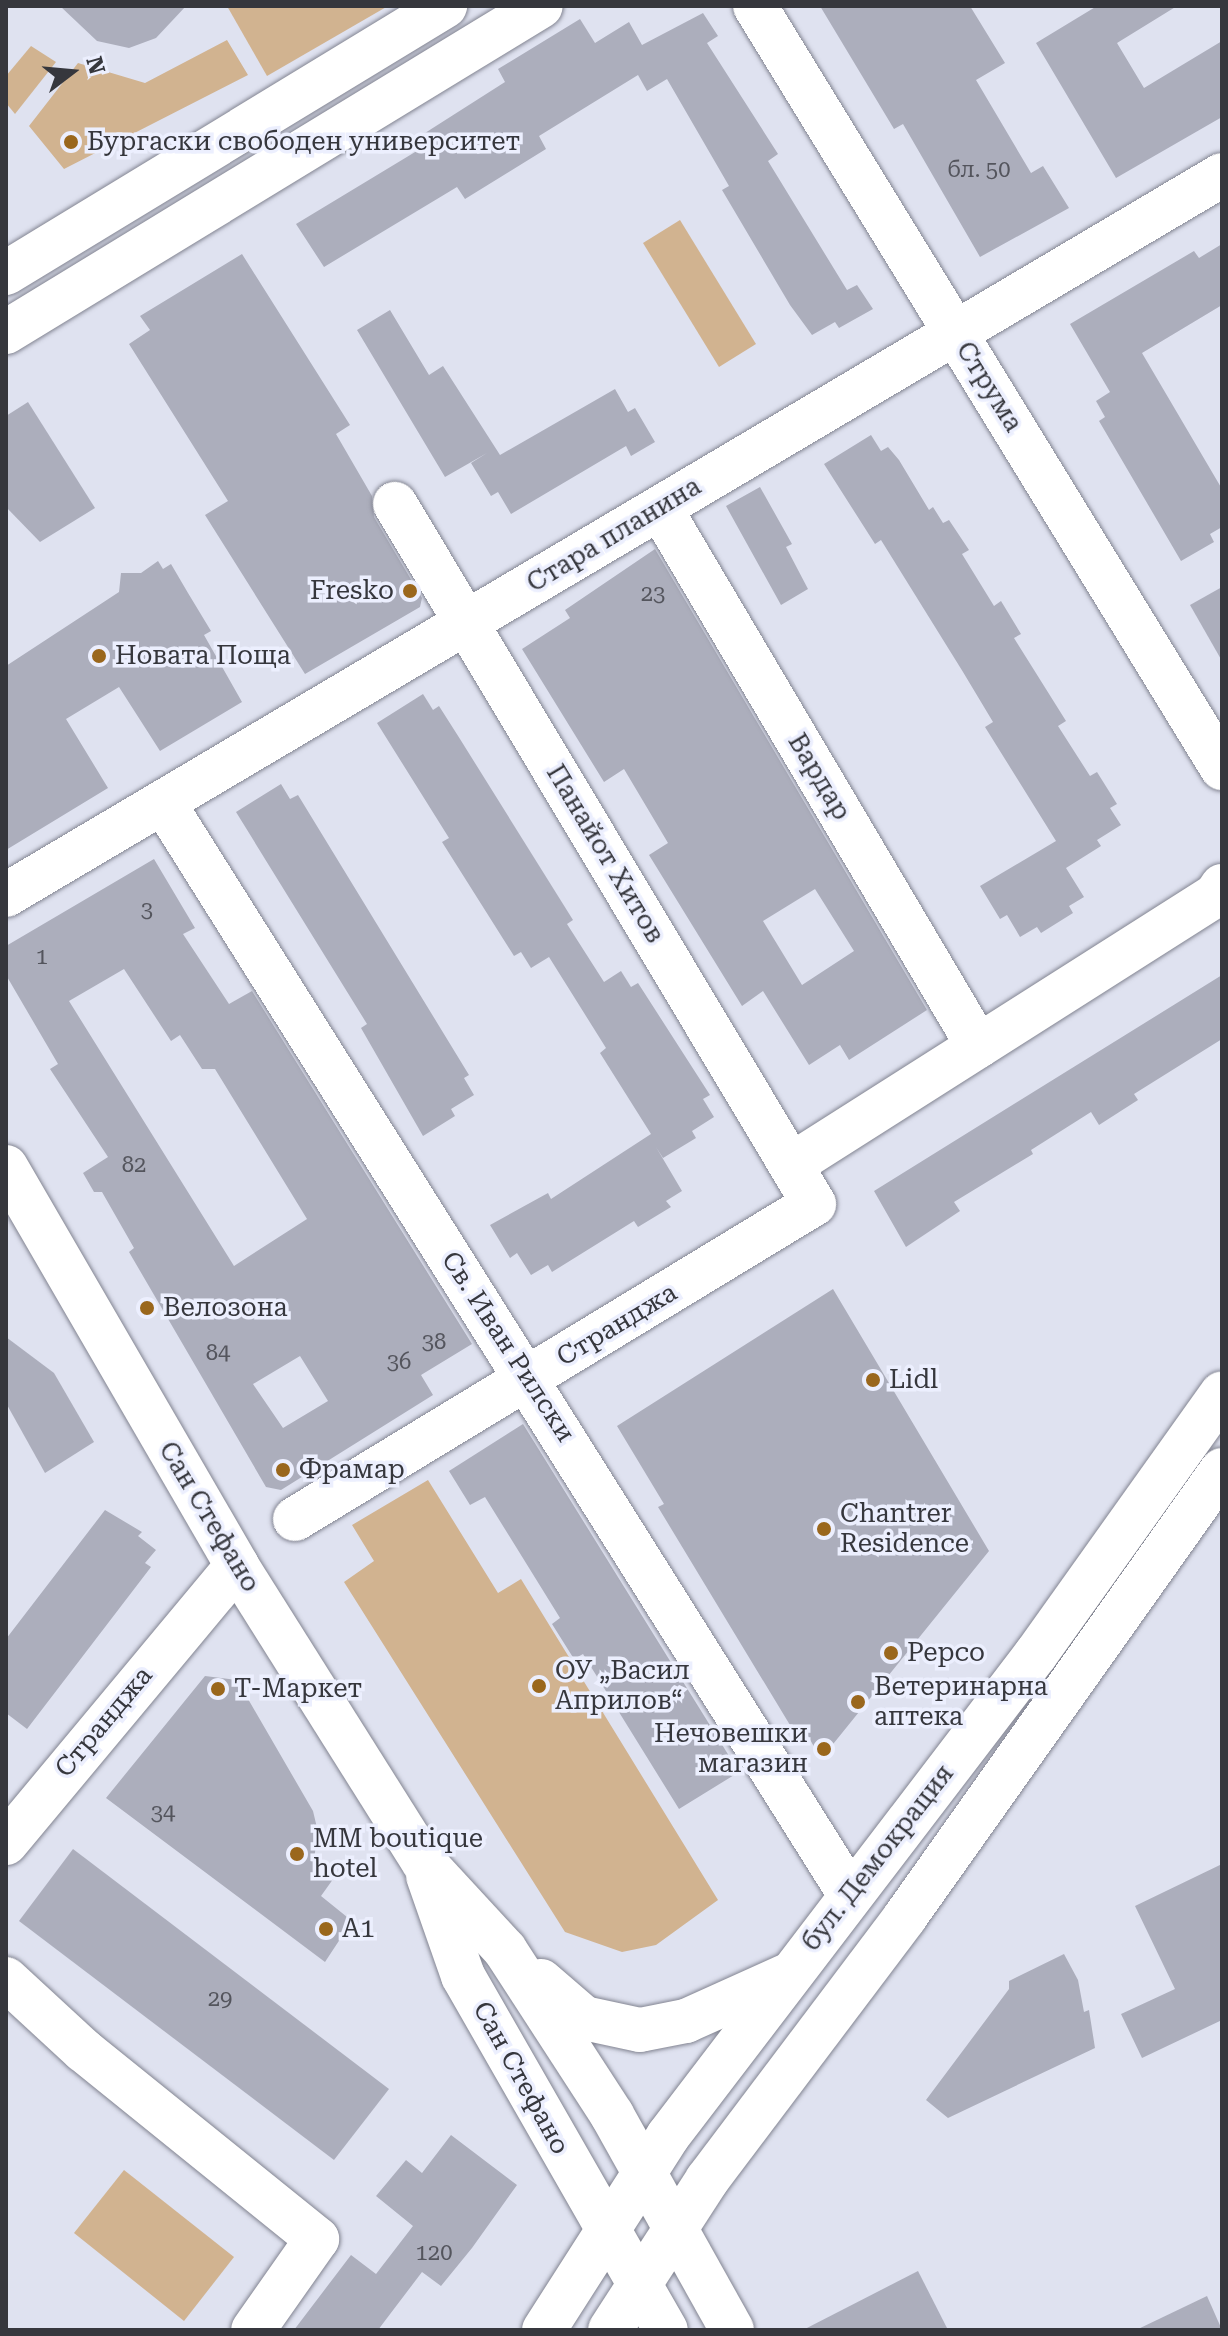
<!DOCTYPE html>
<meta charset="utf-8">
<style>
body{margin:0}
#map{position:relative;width:1228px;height:2336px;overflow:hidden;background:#dfe2f0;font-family:"Roboto Serif",serif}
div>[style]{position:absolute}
.green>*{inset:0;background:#d1b390}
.building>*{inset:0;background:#acaebc}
.roads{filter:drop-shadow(0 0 2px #828491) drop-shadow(0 0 2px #828491)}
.minor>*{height:44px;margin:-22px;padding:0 22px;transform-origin:22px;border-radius:22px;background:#fff}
.major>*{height:44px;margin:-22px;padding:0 22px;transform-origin:22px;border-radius:22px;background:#fff}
.dots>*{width:22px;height:22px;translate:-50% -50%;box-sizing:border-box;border:4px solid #eceffe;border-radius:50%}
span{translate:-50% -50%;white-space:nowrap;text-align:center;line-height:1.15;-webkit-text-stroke:7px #eceffe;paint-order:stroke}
.number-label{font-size:22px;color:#54555d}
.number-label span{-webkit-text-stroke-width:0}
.poi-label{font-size:26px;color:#36373d}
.left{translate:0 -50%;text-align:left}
.right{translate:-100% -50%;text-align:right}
.street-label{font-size:26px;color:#36373d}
.frame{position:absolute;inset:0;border:8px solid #36373d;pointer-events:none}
.north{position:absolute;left:32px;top:32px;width:80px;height:80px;-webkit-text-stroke:6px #eceffe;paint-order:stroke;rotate:74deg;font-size:22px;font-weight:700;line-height:32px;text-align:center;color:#36373d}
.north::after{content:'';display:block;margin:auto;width:28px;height:36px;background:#36373d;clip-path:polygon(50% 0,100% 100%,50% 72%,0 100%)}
</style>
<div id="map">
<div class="green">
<div style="clip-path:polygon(227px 6px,388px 6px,267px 76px)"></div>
<div style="clip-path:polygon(227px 40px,248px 75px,64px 169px,29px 126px,78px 63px,145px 83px)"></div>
<div style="clip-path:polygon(31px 46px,56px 62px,15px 114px,6px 103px,6px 76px)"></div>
<div style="clip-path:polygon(680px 220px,756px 344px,719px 367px,643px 243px)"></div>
<div style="clip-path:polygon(428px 1480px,498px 1593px,521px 1579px,718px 1900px,656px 1945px,622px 1952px,565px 1932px,344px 1582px,374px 1561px,352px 1525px)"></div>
<div style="clip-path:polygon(124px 2170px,234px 2257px,184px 2321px,74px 2233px)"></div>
</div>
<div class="building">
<div style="clip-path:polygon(60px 6px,186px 6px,156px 38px,129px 48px,97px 41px)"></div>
<div style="clip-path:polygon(820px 6px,970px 6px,1005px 63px,976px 80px,1031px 173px,1043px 166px,1069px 208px,980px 257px,903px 124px,894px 129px)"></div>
<div style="clip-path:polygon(1097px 6px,1177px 6px,1117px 43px,1144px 88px,1222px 41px,1222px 117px,1116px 178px,1036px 43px)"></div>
<div style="clip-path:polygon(703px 13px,718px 36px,707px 43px,778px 154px,768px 161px,847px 290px,857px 285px,873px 309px,839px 328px,835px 322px,812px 335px,790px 305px,722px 190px,729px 186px,667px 79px,647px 91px,638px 75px,539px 136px,546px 149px,465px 199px,457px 187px,324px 267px,296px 224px,430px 143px,425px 133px,505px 82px,498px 69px,580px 19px,595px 43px,629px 22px,642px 45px)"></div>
<div style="clip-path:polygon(1222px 244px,1222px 305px,1142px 353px,1222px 489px,1222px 527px,1210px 534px,1214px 542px,1181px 561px,1099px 421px,1105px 417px,1096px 401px,1110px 392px,1070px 324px,1194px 251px,1199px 258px)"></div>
<div style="clip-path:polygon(242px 254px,350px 425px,336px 434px,372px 496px,374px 517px,422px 598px,420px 607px,305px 674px,205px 515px,228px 501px,129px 344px,150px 330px,140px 316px)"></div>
<div style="clip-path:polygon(390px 310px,429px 375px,443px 366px,500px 455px,615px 389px,628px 412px,635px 408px,655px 442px,631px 456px,626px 446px,511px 514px,498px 492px,491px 496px,471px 463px,487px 453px,445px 477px,357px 330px)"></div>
<div style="clip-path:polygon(28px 402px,95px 508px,40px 542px,6px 507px,6px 416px)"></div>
<div style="clip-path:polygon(871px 435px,881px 451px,888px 447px,899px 460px,929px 510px,933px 507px,943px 523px,949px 520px,969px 550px,962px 554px,994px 606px,1001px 601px,1021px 634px,1014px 638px,1066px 721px,1058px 726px,1090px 776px,1097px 772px,1117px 804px,1110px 808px,1121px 825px,1097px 840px,1101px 846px,1066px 868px,1084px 897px,1069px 906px,1073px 913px,1041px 933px,1037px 927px,1020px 937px,1007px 915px,1000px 919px,980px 886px,1056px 841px,985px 727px,993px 722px,963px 672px,881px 540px,875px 544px,824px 464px)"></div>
<div style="clip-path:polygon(760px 487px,792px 544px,786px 547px,808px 589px,781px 605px,726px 506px)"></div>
<div style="clip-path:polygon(evenodd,655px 549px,927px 1010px,849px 1060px,840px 1045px,809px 1065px,763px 991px,742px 1006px,649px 855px,668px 843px,624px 769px,604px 782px,522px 649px,570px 618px,565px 610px,655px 549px,815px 889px,854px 951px,802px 985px,763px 921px,815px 889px)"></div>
<div style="clip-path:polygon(158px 561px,163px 569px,171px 564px,188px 593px,211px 631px,204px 635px,242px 702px,160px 751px,119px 687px,66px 719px,108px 788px,6px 850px,6px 666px,119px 592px,121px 573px,141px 573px)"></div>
<div style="clip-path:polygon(1222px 587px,1222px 661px,1190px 605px)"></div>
<div style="clip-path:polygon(423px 694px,433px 710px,439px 706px,460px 739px,573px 920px,567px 924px,604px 982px,621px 971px,631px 987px,638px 983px,710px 1095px,703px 1099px,714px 1117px,692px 1131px,696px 1138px,663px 1158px,656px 1147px,682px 1191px,666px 1201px,671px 1207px,638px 1227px,634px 1221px,552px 1272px,548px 1265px,531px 1275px,517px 1253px,510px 1258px,490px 1225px,548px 1193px,551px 1199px,651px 1134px,600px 1053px,606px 1048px,549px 957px,531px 968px,521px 952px,514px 956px,442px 842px,449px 838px,377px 723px)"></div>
<div style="clip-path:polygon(281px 784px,290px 799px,298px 795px,469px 1075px,464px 1078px,474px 1095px,451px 1109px,455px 1116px,423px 1136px,361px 1028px,367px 1024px,236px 812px)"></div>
<div style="clip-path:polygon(evenodd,154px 859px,195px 928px,183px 934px,229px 1004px,252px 991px,472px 1344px,421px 1375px,433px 1395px,281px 1490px,266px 1487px,129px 1252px,134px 1248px,102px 1192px,94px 1192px,83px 1173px,108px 1157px,50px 1069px,58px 1064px,6px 975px,6px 946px,154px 859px,124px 969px,171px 1041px,180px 1035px,202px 1069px,215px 1069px,307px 1219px,234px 1266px,69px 1001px,124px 969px,154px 859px,300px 1356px,328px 1401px,283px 1428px,253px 1384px,300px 1356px)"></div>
<div style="clip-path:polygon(1222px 975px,1222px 1039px,1134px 1094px,1138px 1100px,1099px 1125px,1091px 1112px,1031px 1150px,1033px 1154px,954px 1202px,960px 1211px,906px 1247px,874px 1191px)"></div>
<div style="clip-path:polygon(833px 1289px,989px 1551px,821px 1759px,804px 1729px,796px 1735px,658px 1507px,664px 1504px,617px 1426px)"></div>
<div style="clip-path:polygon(6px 1337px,54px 1373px,94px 1442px,45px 1473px,6px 1403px)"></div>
<div style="clip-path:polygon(523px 1424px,739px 1772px,679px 1809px,583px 1654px,574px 1659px,552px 1624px,560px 1618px,485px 1497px,470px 1505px,449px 1471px)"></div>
<div style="clip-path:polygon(105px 1510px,142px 1532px,138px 1536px,156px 1550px,145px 1563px,151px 1567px,27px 1729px,6px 1713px,6px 1639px)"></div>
<div style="clip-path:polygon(205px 1676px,237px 1680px,313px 1811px,318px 1832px,314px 1859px,336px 1875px,321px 1896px,352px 1921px,325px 1962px,106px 1798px)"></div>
<div style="clip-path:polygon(73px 1849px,389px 2089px,334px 2160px,19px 1921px)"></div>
<div style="clip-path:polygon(1222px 1864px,1222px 2020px,1142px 2058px,1121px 2014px,1175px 1989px,1135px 1906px)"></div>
<div style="clip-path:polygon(1064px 1954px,1078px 1980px,1084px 2012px,1089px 2010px,1095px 2048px,948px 2118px,926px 2100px,1009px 1989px,1009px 1981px)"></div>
<div style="clip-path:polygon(451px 2135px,517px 2185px,472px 2248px,441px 2286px,422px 2272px,378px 2330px,294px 2330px,351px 2255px,376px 2274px,413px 2226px,376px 2196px,406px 2160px,422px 2173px)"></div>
<div style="clip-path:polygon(918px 2271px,948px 2330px,803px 2330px)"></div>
<div style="clip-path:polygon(1207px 2296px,1222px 2330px,1136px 2330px)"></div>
</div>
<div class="roads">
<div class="minor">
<div style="left:755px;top:6px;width:894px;rotate:58.5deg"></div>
<div style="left:660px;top:508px;width:625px;rotate:59.41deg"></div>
<div style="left:163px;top:802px;width:1289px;rotate:57.84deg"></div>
<div style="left:6px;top:895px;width:1413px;rotate:-30.63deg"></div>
<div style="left:791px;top:1165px;width:504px;rotate:-32.43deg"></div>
<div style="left:1216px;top:895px;width:11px;rotate:-56deg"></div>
<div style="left:295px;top:1519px;width:607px;rotate:-31.26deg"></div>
<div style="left:814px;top:1204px;width:816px;rotate:-120.9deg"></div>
<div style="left:6px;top:1843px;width:361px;rotate:-50.2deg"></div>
<div style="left:6px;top:1979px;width:105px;rotate:42.7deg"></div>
<div style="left:83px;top:2050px;width:301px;rotate:38.9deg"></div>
<div style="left:317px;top:2239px;width:111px;rotate:125.1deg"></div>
</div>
<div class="major">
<div style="left:6px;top:273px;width:514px;rotate:-31.31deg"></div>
<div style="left:6px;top:332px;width:626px;rotate:-31.36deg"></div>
<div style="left:6px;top:1167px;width:461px;rotate:59.9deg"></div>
<div style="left:237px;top:1566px;width:349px;rotate:57.8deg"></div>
<div style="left:423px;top:1861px;width:121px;rotate:47.3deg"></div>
<div style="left:505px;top:1950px;width:197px;rotate:57deg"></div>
<div style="left:612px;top:2115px;width:246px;rotate:60.8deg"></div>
<div style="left:428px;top:1876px;width:106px;rotate:70.7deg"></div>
<div style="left:463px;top:1976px;width:408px;rotate:60.2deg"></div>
<div style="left:541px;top:1981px;width:57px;rotate:40.7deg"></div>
<div style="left:584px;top:2018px;width:57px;rotate:12.1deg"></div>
<div style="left:640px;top:2030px;width:47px;rotate:-11.1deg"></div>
<div style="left:686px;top:2021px;width:110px;rotate:-24.2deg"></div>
<div style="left:544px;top:2330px;width:230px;rotate:-57.4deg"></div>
<div style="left:668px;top:2136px;width:606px;rotate:-52.64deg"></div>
<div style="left:1036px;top:1654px;width:320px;rotate:-54.5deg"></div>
<div style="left:610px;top:2330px;width:179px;rotate:-57.1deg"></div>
<div style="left:707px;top:2180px;width:329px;rotate:-53deg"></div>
<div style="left:905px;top:1917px;width:548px;rotate:-54.66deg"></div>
</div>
</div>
<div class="dots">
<div style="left:71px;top:142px;background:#9a671d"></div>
<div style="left:410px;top:591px;background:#9a671d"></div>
<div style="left:99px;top:656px;background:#9a671d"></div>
<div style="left:147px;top:1308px;background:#9a671d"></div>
<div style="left:873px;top:1380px;background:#9a671d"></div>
<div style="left:283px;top:1470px;background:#9a671d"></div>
<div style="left:824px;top:1529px;background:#9a671d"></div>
<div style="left:891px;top:1653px;background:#9a671d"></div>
<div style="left:539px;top:1686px;background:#9a671d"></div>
<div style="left:218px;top:1689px;background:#9a671d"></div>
<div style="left:858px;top:1702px;background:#9a671d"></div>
<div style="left:824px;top:1749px;background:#9a671d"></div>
<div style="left:297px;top:1854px;background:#9a671d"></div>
<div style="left:326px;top:1929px;background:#9a671d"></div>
</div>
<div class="number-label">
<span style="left:979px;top:170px">бл. 50</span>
<span style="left:653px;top:594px">23</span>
<span style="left:147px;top:910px">3</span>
<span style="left:42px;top:957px">1</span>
<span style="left:134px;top:1165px">82</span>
<span style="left:434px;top:1342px">38</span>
<span style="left:218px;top:1353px">84</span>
<span style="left:399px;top:1362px">36</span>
<span style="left:163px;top:1813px">34</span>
<span style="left:220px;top:1999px">29</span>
<span style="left:434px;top:2253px">120</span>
</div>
<div class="poi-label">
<span class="left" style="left:87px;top:142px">Бургаски свободен университет</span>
<span class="right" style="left:394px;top:591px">Fresko</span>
<span class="left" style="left:115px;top:656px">Новата Поща</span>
<span class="left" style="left:163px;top:1308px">Велозона</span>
<span class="left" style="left:889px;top:1380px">Lidl</span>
<span class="left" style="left:299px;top:1470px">Фрамар</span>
<span class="left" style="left:840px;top:1529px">Chantrer<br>Residence</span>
<span class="left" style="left:907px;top:1653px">Pepco</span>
<span class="left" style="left:555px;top:1686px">ОУ „Васил<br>Априлов“</span>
<span class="left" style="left:874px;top:1702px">Ветеринарна<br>аптека</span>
<span class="left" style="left:234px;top:1689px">Т-Маркет</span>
<span class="right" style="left:808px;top:1749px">Нечовешки<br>магазин</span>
<span class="left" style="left:313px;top:1854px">MM boutique<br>hotel</span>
<span class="left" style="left:342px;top:1929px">A1</span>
</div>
<div class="street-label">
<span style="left:989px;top:387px;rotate:58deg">Струма</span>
<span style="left:614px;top:535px;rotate:-31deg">Стара планина</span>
<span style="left:819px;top:777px;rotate:59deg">Вардар</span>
<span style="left:605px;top:854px;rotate:59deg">Панайот Хитов</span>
<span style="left:617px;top:1325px;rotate:-31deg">Странджа</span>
<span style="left:508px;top:1347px;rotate:57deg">Св. Иван Рилски</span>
<span style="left:209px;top:1517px;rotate:59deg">Сан Стефано</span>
<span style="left:104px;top:1722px;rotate:-50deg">Странджа</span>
<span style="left:878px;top:1858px;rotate:-52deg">бул. Демокрация</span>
<span style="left:521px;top:2078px;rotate:61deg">Сан Стефано</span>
</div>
<div class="frame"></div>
<div class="north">N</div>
</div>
